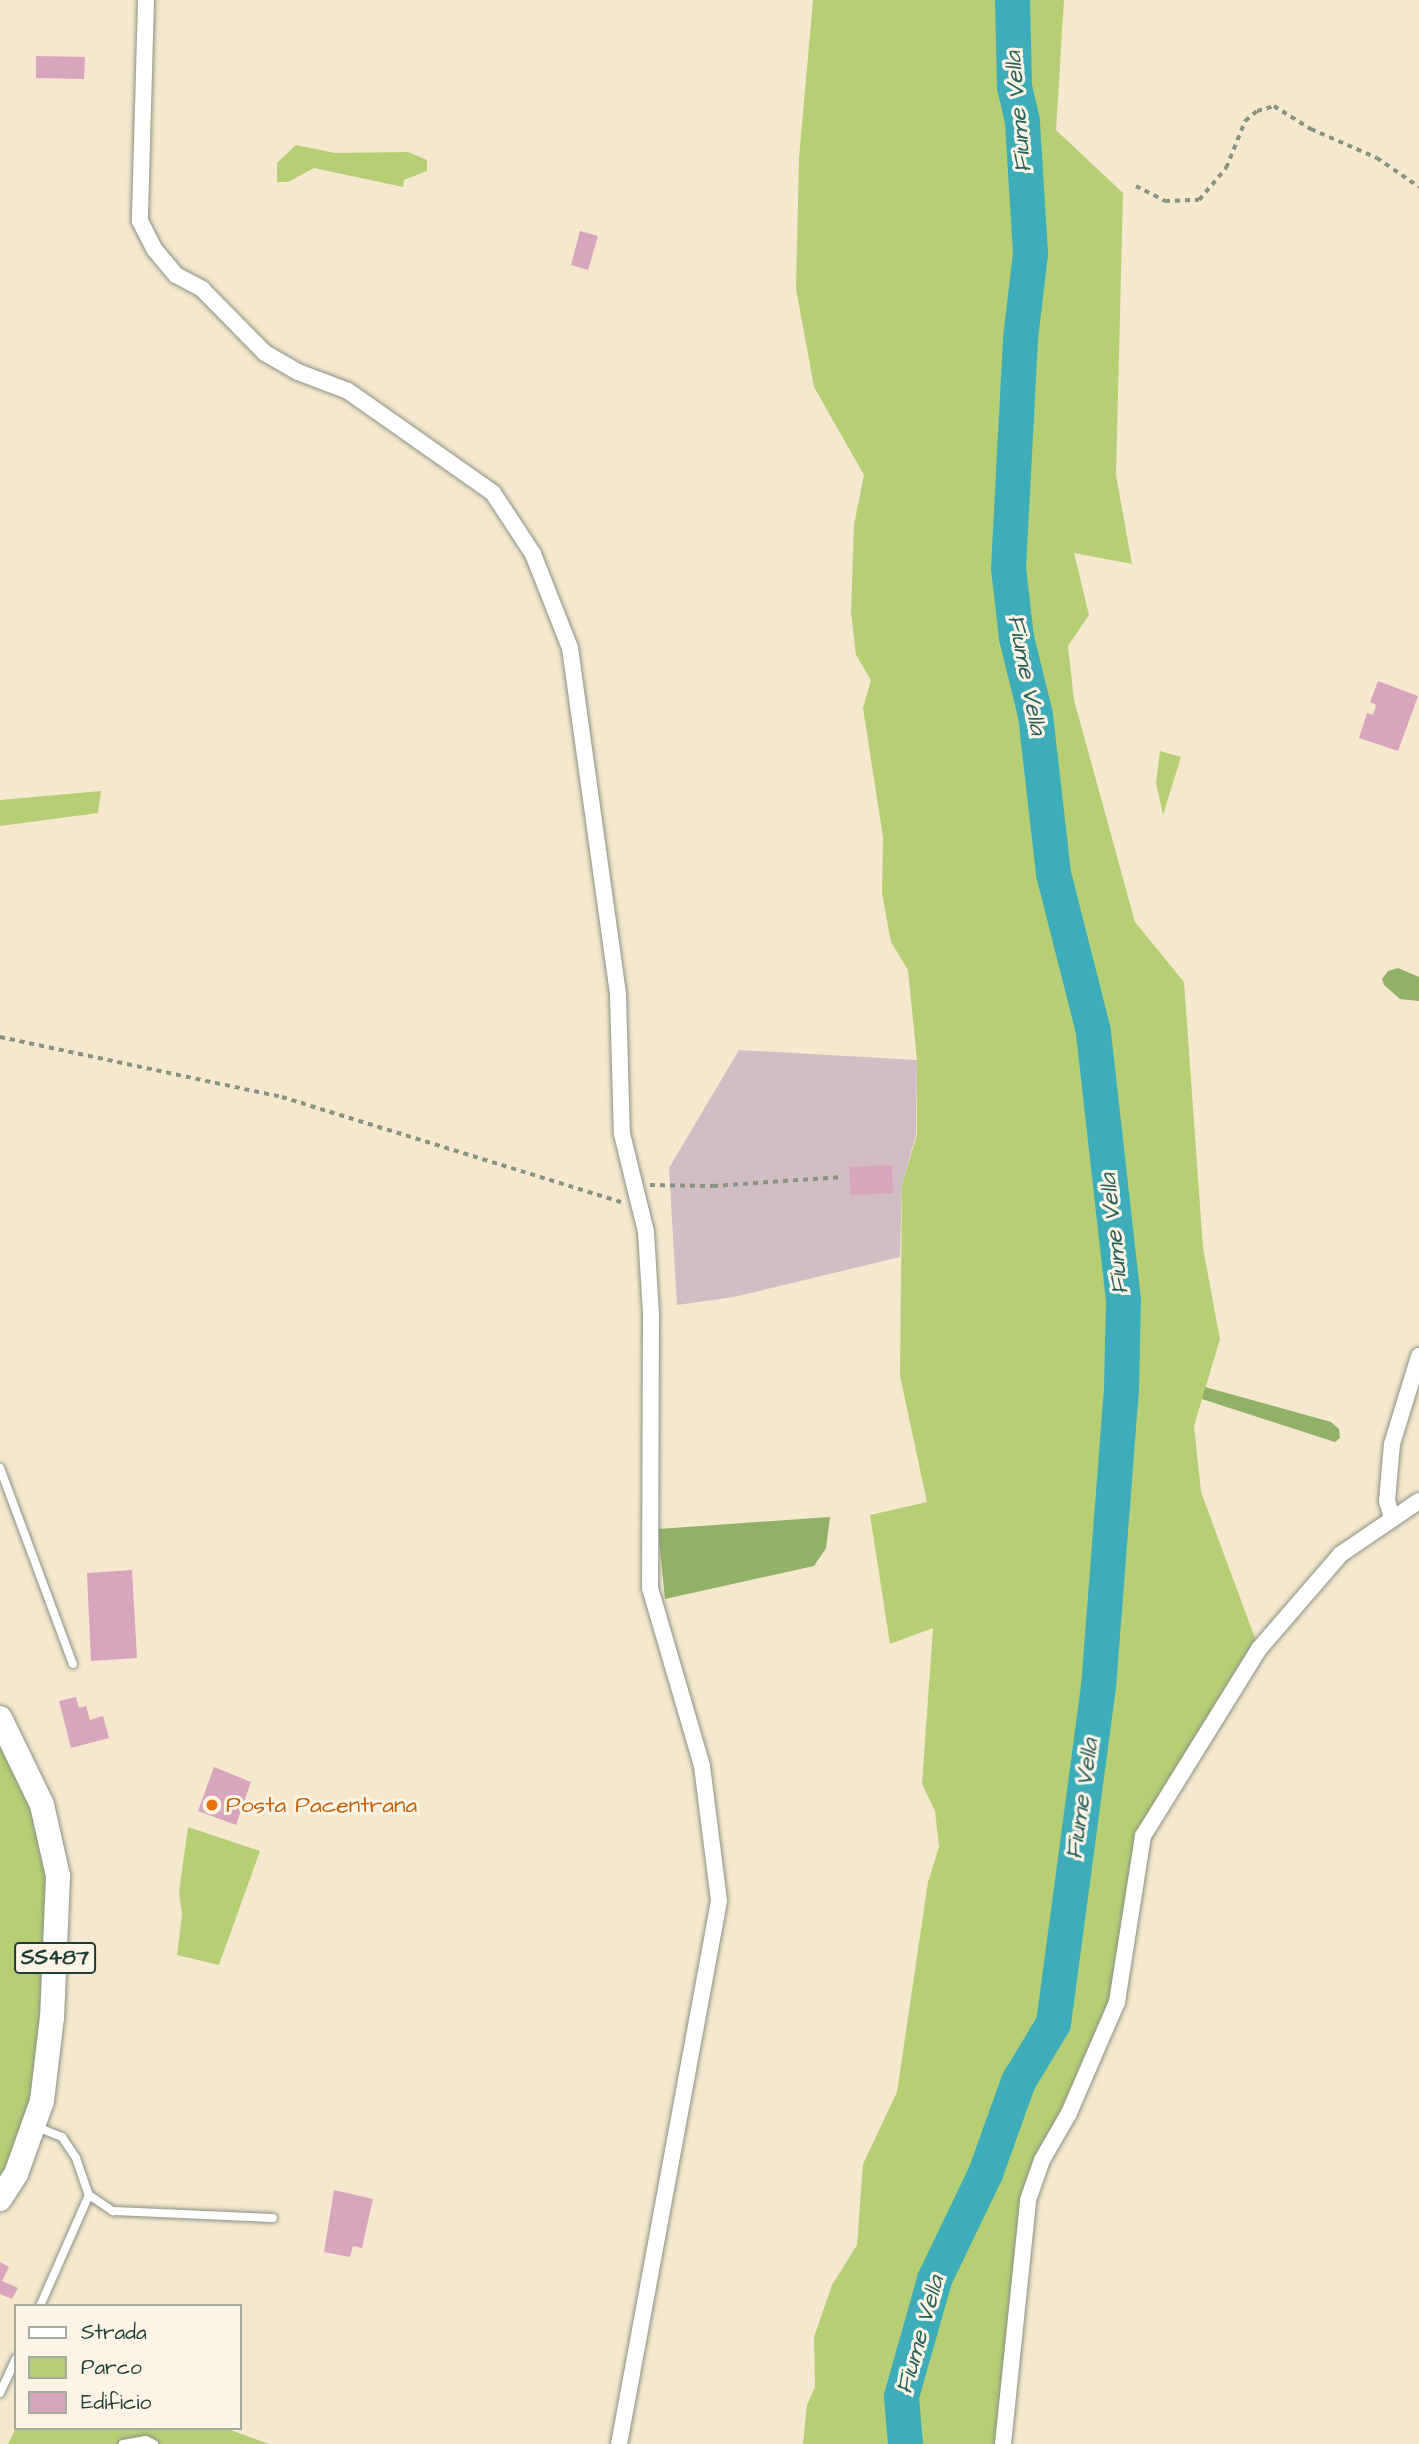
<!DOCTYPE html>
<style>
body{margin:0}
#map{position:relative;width:1419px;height:2444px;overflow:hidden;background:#f6e8cf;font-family:"Architects Daughter",sans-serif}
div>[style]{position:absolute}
.industrial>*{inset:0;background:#d2bdc5}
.green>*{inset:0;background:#b6cf75}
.forest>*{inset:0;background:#90b266}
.river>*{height:35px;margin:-17.5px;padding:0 17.5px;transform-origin:17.5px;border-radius:17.5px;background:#3eadba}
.building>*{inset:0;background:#d7a6bd}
.path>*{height:3.5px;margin-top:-1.75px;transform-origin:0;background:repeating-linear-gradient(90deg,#8a9282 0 5px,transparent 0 10px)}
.roads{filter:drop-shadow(0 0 2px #8a9282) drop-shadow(0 0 2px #8a9282)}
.service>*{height:8px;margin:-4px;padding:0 4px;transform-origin:4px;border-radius:4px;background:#fff}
.minor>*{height:16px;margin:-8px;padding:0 8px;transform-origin:8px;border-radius:8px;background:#fff}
.primary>*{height:24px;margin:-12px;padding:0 12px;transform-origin:12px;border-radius:12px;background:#fff}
.dots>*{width:19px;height:19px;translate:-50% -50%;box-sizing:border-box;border:4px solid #fcf5e5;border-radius:50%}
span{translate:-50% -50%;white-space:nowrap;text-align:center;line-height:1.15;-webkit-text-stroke:6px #fcf5e5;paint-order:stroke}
.shield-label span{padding:2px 5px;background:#fcf5e5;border:2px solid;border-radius:5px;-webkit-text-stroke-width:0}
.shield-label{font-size:21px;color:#1f3d34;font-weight:700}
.food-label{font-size:23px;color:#c56008}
.left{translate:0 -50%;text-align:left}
.water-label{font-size:24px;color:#285f5c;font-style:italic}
.legend{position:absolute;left:14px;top:2304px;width:228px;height:126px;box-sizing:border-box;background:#fcf5e5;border:2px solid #a4ab9e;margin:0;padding:9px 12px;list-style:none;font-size:21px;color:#1f3d34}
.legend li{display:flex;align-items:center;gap:14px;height:35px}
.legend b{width:35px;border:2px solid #a4ab9e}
</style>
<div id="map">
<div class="industrial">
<div style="clip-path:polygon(739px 1050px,917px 1060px,916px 1135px,902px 1184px,900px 1257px,734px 1297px,677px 1305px,669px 1168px)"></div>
</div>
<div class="green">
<div style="clip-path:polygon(813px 0,1064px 0,1056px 130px,1123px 193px,1116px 475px,1132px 564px,1074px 553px,1089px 615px,1068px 646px,1074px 700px,1135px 922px,1184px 982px,1203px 1248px,1220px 1339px,1194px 1426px,1201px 1492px,1259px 1649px,1143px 1836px,1117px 2002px,1028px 2200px,1003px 2444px,803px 2444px,807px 2405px,815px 2387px,814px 2337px,832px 2285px,857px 2245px,863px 2164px,897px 2092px,928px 1882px,939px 1847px,935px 1811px,922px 1784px,933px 1628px,890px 1644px,870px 1515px,927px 1502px,900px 1376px,902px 1184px,917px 1135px,917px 1060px,908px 970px,891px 942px,882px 893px,883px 837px,863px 708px,871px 680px,856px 655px,851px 612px,854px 525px,864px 475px,814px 387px,796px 289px,799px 158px)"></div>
<div style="clip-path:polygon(296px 145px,335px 153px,408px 152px,427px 160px,427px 171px,404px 180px,403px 187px,314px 168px,288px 182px,277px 182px,277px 163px)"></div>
<div style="clip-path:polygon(1160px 751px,1181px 757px,1163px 815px,1156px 783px)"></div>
<div style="clip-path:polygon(101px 791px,98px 813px,0 826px,0 800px)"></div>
<div style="clip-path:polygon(0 1719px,52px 1835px,42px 2101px,0 2197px)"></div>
<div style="clip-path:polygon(188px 1827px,260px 1851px,219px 1965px,177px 1955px,182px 1914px,179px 1892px)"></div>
<div style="clip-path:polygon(16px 2428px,225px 2428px,269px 2444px,8px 2444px)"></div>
</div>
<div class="forest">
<div style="clip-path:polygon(1398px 968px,1419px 977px,1419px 1001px,1400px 999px,1384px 985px,1382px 979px,1388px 971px)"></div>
<div style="clip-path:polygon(1205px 1387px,1331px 1422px,1339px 1429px,1340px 1438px,1335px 1442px,1202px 1399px)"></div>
<div style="clip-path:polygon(830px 1517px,826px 1548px,814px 1566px,665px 1599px,658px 1529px)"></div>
</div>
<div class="river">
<div style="left:905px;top:2444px;width:48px;rotate:-94.8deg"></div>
<div style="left:901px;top:2396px;width:122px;rotate:-74.2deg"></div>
<div style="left:934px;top:2279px;width:118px;rotate:-64.3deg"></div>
<div style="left:985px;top:2173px;width:98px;rotate:-70.3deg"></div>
<div style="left:1018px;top:2081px;width:68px;rotate:-58.9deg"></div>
<div style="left:1053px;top:2023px;width:339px;rotate:-82.4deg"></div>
<div style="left:1098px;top:1687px;width:301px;rotate:-85.6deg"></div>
<div style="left:1121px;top:1387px;width:87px;rotate:-88.7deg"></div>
<div style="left:1123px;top:1300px;width:271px;rotate:-96.4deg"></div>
<div style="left:1093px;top:1031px;width:163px;rotate:-104.2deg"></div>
<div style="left:1053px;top:873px;width:159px;rotate:-96.5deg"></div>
<div style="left:1035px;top:715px;width:80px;rotate:-103.7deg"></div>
<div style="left:1016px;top:637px;width:69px;rotate:-96.6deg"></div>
<div style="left:1008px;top:568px;width:230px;rotate:-87deg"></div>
<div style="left:1020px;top:338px;width:86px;rotate:-83.3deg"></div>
<div style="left:1030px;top:253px;width:132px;rotate:-93.5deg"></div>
<div style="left:1022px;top:121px;width:35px;rotate:-103deg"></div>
<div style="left:1014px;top:87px;width:87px;rotate:-91.3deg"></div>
</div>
<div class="building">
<div style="clip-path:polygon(36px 56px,85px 57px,84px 79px,36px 78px)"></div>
<div style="clip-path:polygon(580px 231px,598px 236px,588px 270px,571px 265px)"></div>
<div style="clip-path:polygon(1378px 681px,1418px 696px,1398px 751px,1359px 738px,1367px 713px,1373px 715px,1376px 705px,1370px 702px)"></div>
<div style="clip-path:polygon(892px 1165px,893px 1193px,851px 1195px,849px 1167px)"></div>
<div style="clip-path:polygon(132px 1570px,137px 1658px,91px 1661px,87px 1573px)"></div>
<div style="clip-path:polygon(76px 1697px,79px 1708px,86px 1706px,90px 1720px,103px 1716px,109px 1738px,71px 1748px,59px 1701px)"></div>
<div style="clip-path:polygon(214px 1767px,251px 1782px,236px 1825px,198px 1811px)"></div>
<div style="clip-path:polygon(334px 2190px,373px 2199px,362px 2248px,353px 2246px,350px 2257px,324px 2252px)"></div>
<div style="clip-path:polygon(0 2262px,9px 2267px,2px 2281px,18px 2288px,12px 2299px,0 2294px)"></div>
</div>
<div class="path">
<div style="left:1136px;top:186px;width:33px;rotate:27deg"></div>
<div style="left:1165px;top:201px;width:34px;rotate:-2deg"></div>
<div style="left:1199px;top:200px;width:42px;rotate:-49.8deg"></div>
<div style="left:1226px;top:168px;width:51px;rotate:-68deg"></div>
<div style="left:1245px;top:121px;width:16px;rotate:-40deg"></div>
<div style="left:1257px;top:111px;width:18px;rotate:-16deg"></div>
<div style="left:1274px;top:106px;width:44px;rotate:31.9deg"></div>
<div style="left:1311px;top:129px;width:72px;rotate:23.7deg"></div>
<div style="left:1377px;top:158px;width:51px;rotate:34.6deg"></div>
<div style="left:0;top:1037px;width:288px;rotate:12deg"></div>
<div style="left:282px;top:1097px;width:355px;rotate:17.2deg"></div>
<div style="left:650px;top:1185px;width:63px;rotate:0.9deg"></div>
<div style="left:713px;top:1186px;width:130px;rotate:-4deg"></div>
</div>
<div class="roads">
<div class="service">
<div style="left:0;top:1468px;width:209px;rotate:69.6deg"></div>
<div style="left:37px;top:2127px;width:27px;rotate:22deg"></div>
<div style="left:62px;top:2137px;width:25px;rotate:56deg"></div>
<div style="left:76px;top:2158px;width:39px;rotate:71deg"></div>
<div style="left:89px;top:2195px;width:29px;rotate:34deg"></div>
<div style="left:113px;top:2211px;width:160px;rotate:2.5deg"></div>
<div style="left:40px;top:2306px;width:121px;rotate:-66.2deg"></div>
<div style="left:0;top:2393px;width:38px;rotate:-65deg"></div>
<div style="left:123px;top:2444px;width:23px;rotate:-10deg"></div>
<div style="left:146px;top:2440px;width:9px;rotate:27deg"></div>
</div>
<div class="minor">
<div style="left:146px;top:0;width:221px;rotate:91.6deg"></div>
<div style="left:140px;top:221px;width:33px;rotate:63deg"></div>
<div style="left:155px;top:250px;width:33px;rotate:50deg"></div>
<div style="left:176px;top:275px;width:30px;rotate:28deg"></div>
<div style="left:202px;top:289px;width:90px;rotate:45.5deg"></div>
<div style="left:265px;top:353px;width:38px;rotate:30deg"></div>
<div style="left:298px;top:372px;width:53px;rotate:20.8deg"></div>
<div style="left:348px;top:391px;width:177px;rotate:35.1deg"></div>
<div style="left:493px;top:493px;width:73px;rotate:56.7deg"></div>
<div style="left:533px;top:554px;width:101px;rotate:68.5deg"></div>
<div style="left:570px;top:648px;width:350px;rotate:82.1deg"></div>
<div style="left:618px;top:995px;width:139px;rotate:88.4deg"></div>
<div style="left:622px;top:1134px;width:101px;rotate:76.2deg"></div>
<div style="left:646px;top:1232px;width:81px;rotate:86.5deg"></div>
<div style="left:651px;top:1313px;width:275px;rotate:90.2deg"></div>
<div style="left:650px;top:1588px;width:185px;rotate:73.7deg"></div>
<div style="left:702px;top:1766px;width:136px;rotate:82.8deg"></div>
<div style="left:719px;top:1901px;width:552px;rotate:100.43deg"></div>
<div style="left:1392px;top:1518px;width:18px;rotate:-106deg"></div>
<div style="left:1387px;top:1501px;width:57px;rotate:-85deg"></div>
<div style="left:1392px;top:1444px;width:92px;rotate:-72.9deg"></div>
<div style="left:1003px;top:2444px;width:245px;rotate:-84.1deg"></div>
<div style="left:1028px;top:2200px;width:42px;rotate:-70.7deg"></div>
<div style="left:1042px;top:2160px;width:54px;rotate:-60.1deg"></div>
<div style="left:1069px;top:2113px;width:121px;rotate:-66.6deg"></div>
<div style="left:1117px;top:2002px;width:168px;rotate:-81.1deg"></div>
<div style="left:1143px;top:1836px;width:220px;rotate:-58.2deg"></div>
<div style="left:1259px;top:1649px;width:125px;rotate:-49.2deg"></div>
<div style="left:1341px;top:1554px;width:94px;rotate:-34.2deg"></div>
</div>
<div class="primary">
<div style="left:0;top:1718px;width:97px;rotate:64.2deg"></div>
<div style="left:42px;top:1805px;width:73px;rotate:77.3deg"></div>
<div style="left:58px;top:1876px;width:141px;rotate:92.4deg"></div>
<div style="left:52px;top:2017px;width:85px;rotate:96.8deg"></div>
<div style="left:42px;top:2101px;width:77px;rotate:109.6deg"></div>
<div style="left:16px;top:2174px;width:30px;rotate:123deg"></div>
</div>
</div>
<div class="dots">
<div style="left:212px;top:1805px;background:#e8710a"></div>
</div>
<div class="shield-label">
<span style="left:55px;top:1958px">SS487</span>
</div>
<div class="food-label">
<span class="left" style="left:226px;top:1805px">Posta Pacentrana</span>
</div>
<div class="water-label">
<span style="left:1019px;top:112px;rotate:-95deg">Fiume Vella</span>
<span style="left:1026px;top:675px;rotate:79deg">Fiume Vella</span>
<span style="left:1115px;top:1234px;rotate:-96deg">Fiume Vella</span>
<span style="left:1083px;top:1799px;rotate:-82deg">Fiume Vella</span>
<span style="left:921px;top:2335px;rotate:-74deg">Fiume Vella</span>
</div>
<ul class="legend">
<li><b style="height:9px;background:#fff"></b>Strada</li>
<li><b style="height:19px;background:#b6cf75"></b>Parco</li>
<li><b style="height:19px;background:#d7a6bd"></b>Edificio</li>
</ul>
</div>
